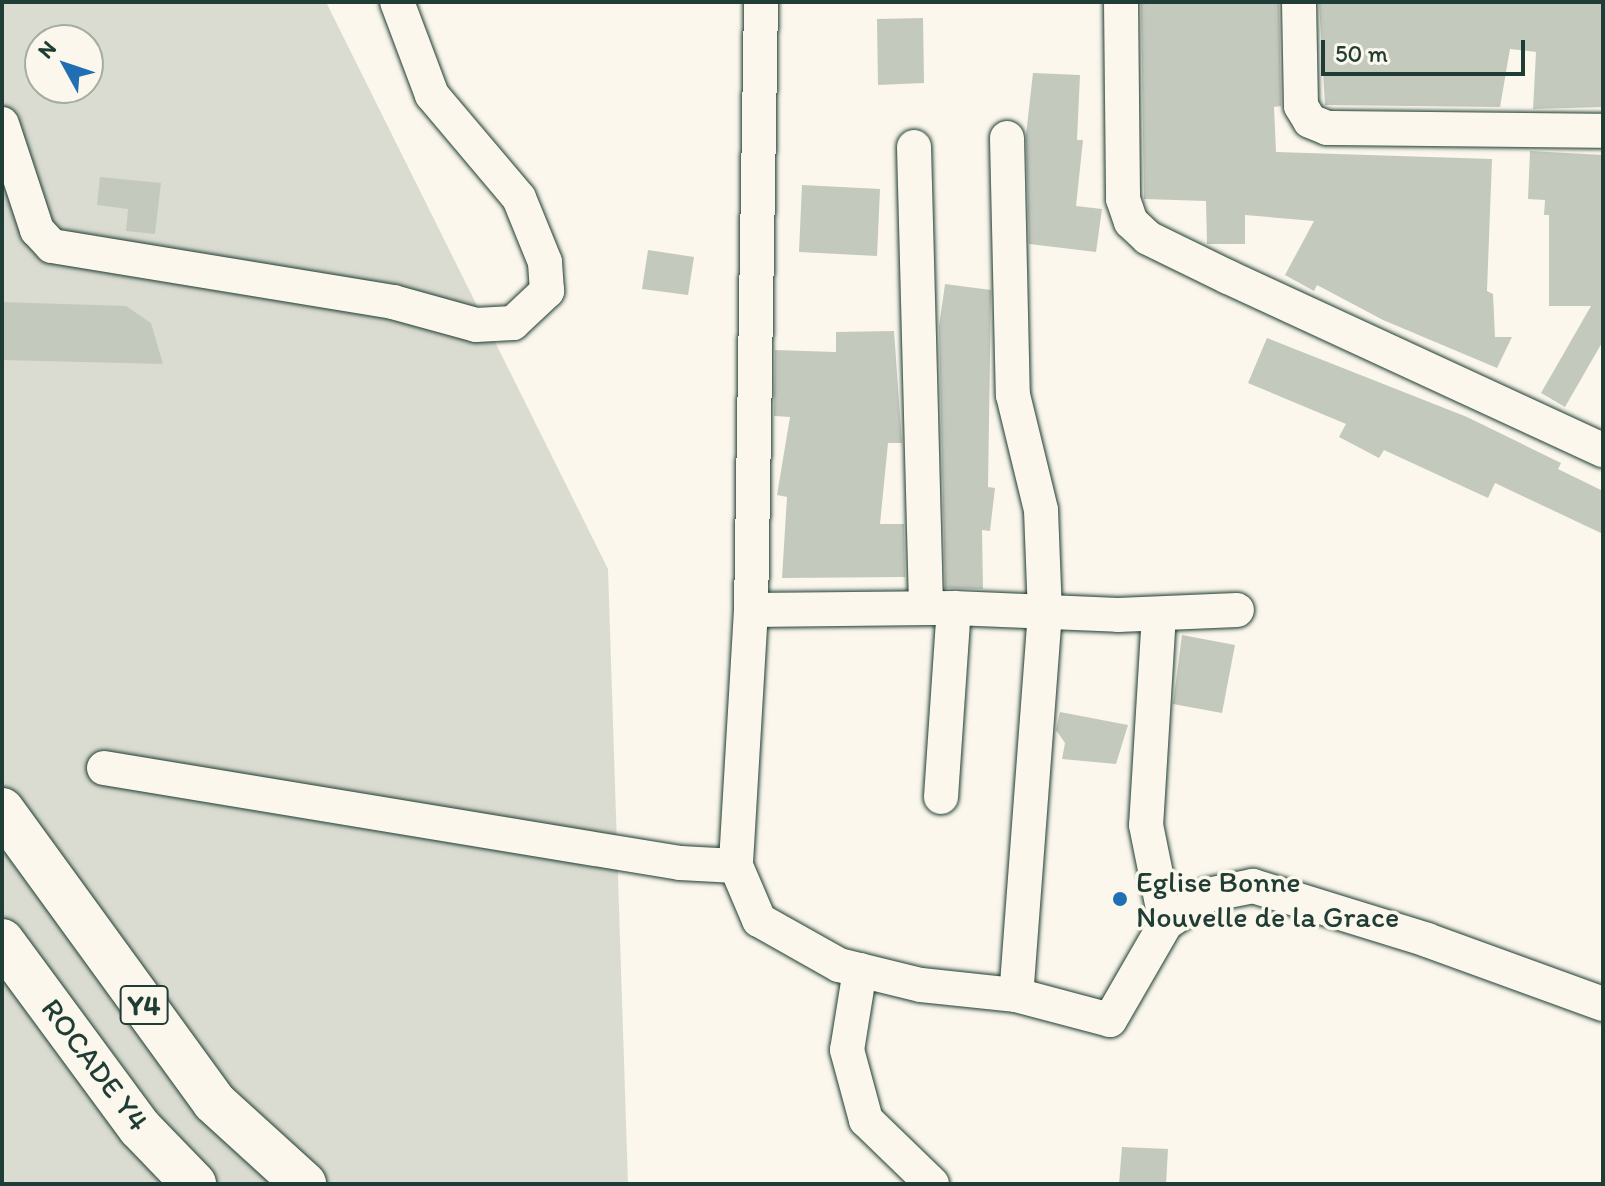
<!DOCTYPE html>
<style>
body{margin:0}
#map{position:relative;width:1605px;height:1186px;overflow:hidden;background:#fbf7ec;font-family:Itim,sans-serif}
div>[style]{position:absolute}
.green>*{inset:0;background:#dbdcd1}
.building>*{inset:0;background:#c4c9be}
.roads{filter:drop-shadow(0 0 2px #1f3d34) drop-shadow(0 0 2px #1f3d34)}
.minor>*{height:34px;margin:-17px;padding:0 17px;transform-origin:17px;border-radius:17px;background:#fbf7ec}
.highway>*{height:44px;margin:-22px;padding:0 22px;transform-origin:22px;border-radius:22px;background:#fbf7ec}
.dots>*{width:22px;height:22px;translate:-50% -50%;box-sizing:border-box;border:4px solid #fbf7ec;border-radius:50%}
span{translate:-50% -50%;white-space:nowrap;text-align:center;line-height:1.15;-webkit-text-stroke:7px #fbf7ec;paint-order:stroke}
.shield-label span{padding:2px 6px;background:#fbf7ec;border:2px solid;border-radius:6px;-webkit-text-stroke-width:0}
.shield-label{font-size:28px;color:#1f3d34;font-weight:700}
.poi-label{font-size:30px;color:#1f3d34}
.left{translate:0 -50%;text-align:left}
.street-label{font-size:30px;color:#1f3d34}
.frame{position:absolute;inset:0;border:4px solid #1f3d34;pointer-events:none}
.north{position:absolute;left:24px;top:24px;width:80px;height:80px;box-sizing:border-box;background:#fbf7ec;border:2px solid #a3ada2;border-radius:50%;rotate:310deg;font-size:22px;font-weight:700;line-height:32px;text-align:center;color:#1f3d34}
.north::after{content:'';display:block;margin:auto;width:28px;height:36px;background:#1f6fb2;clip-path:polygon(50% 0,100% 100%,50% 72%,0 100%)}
.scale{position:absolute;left:1321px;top:40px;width:204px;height:36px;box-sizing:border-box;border:4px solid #1f3d34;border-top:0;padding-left:10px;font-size:24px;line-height:28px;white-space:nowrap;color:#1f3d34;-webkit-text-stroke:6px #fbf7ec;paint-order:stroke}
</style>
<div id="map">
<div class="green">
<div style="clip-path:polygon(evenodd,2px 2px,326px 2px,608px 569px,628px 1184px,2px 1184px,2px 2px,40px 40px,88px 40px,88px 88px,40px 88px,40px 40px)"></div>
</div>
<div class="building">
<div style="clip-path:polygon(1208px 2px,1279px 2px,1281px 106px,1274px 107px,1276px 152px,1492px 159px,1487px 291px,1493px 294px,1495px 337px,1512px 337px,1497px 368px,1383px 320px,1317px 285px,1314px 291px,1285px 275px,1314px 221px,1245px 215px,1245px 244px,1207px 244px,1206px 201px,1144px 199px,1141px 4px)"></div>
<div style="clip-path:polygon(1319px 2px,1603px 2px,1603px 107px,1533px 109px,1536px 52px,1510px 49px,1500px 107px,1325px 105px)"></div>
<div style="clip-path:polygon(923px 18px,924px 83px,878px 85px,877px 19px)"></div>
<div style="clip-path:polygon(1033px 73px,1080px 75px,1077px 140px,1083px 140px,1076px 206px,1102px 209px,1096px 252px,1029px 244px,1026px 135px)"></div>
<div style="clip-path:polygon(1530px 151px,1603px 155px,1603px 341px,1565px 407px,1541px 393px,1591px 306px,1549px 306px,1549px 215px,1544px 215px,1545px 200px,1528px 199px)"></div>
<div style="clip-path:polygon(100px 177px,161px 183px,155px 234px,126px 231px,128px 209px,97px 205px)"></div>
<div style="clip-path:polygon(802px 185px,880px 189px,877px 256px,799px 252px)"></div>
<div style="clip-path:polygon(648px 250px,694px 257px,688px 295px,642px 289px)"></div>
<div style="clip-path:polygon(945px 284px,991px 290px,988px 487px,995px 488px,990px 531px,982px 530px,983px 589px,945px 588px,939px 327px)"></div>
<div style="clip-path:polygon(2px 302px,126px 306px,151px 323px,163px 364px,2px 360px)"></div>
<div style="clip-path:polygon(894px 331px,902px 443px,888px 443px,880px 524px,904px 524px,905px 577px,782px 578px,787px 497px,777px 495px,790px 417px,774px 416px,775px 350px,836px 352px,836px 332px)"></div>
<div style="clip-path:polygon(1267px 338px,1467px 417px,1561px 463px,1558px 469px,1603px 491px,1603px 534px,1495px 483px,1488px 498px,1384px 450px,1379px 458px,1339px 437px,1346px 424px,1248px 383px)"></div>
<div style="clip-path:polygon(1182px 635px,1235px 645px,1222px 713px,1173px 704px)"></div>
<div style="clip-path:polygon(1060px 712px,1128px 725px,1116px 764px,1062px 759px,1065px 743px,1056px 730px)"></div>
<div style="clip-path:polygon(1122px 1147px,1168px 1149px,1166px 1184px,1119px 1184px)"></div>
</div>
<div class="roads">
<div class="minor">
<div style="left:761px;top:2px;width:608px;rotate:90.94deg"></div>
<div style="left:751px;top:610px;width:256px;rotate:93.4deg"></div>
<div style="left:736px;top:866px;width:59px;rotate:66.9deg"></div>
<div style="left:759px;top:920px;width:92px;rotate:29.4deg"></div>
<div style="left:839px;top:965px;width:84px;rotate:13.7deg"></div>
<div style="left:921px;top:985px;width:96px;rotate:6deg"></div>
<div style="left:1016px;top:995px;width:97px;rotate:14.9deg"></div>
<div style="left:1110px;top:1020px;width:112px;rotate:-60deg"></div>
<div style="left:1166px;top:923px;width:50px;rotate:-33.7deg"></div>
<div style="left:1208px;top:895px;width:46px;rotate:-11.3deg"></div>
<div style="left:1253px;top:886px;width:182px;rotate:17.2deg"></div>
<div style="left:1427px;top:940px;width:187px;rotate:20deg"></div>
<div style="left:1121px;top:2px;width:197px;rotate:89.4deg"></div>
<div style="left:1123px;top:199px;width:24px;rotate:71deg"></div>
<div style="left:1131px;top:222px;width:23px;rotate:43deg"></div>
<div style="left:1148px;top:238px;width:89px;rotate:26deg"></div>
<div style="left:1228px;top:277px;width:413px;rotate:24.8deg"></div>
<div style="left:1299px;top:2px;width:104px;rotate:88.9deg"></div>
<div style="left:1301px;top:106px;width:17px;rotate:59deg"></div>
<div style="left:1310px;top:121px;width:18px;rotate:22deg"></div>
<div style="left:1327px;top:128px;width:276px;rotate:0.6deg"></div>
<div style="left:2px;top:124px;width:112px;rotate:71.7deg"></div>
<div style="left:37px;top:230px;width:22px;rotate:47deg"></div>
<div style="left:52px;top:246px;width:346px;rotate:9.3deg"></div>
<div style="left:393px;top:302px;width:86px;rotate:15.5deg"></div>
<div style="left:476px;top:325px;width:37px;rotate:-3deg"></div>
<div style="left:513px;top:323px;width:47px;rotate:-43.3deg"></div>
<div style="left:547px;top:291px;width:29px;rotate:-94deg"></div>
<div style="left:545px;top:262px;width:69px;rotate:-112.1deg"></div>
<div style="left:519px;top:198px;width:135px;rotate:-130.2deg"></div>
<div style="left:432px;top:95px;width:99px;rotate:-110.6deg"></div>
<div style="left:1007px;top:138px;width:257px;rotate:88.7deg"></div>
<div style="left:1013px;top:395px;width:118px;rotate:76.3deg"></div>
<div style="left:1041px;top:510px;width:102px;rotate:87.8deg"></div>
<div style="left:1045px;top:612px;width:384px;rotate:94.3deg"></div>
<div style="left:914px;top:147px;width:461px;rotate:88.5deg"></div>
<div style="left:751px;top:610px;width:203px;rotate:-0.6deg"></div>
<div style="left:954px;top:608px;width:164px;rotate:2.4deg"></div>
<div style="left:1118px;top:615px;width:119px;rotate:-2.4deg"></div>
<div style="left:1159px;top:614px;width:211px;rotate:93.5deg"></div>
<div style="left:1146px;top:825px;width:100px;rotate:78.5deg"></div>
<div style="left:104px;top:768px;width:584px;rotate:9.37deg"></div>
<div style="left:680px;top:863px;width:56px;rotate:3.1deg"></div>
<div style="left:941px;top:797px;width:189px;rotate:-86.1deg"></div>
<div style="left:860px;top:970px;width:81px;rotate:99.2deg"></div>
<div style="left:847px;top:1050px;width:73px;rotate:74.8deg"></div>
<div style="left:866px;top:1120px;width:92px;rotate:44.1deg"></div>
</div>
<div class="highway">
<div style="left:2px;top:810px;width:361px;rotate:54deg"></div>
<div style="left:214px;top:1102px;width:122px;rotate:42.3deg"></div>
<div style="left:2px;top:941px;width:232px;rotate:53.6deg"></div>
<div style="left:140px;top:1128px;width:78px;rotate:46deg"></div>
</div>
</div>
<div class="dots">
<div style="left:1120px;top:899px;background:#1f6fb2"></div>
</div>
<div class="shield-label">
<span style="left:144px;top:1005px">Y4</span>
</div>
<div class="poi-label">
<span class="left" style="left:1136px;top:899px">Eglise Bonne<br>Nouvelle de la Grace</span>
</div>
<div class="street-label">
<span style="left:95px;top:1065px;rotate:53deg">ROCADE Y4</span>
</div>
<div class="frame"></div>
<div class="north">N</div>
<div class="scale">50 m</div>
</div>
